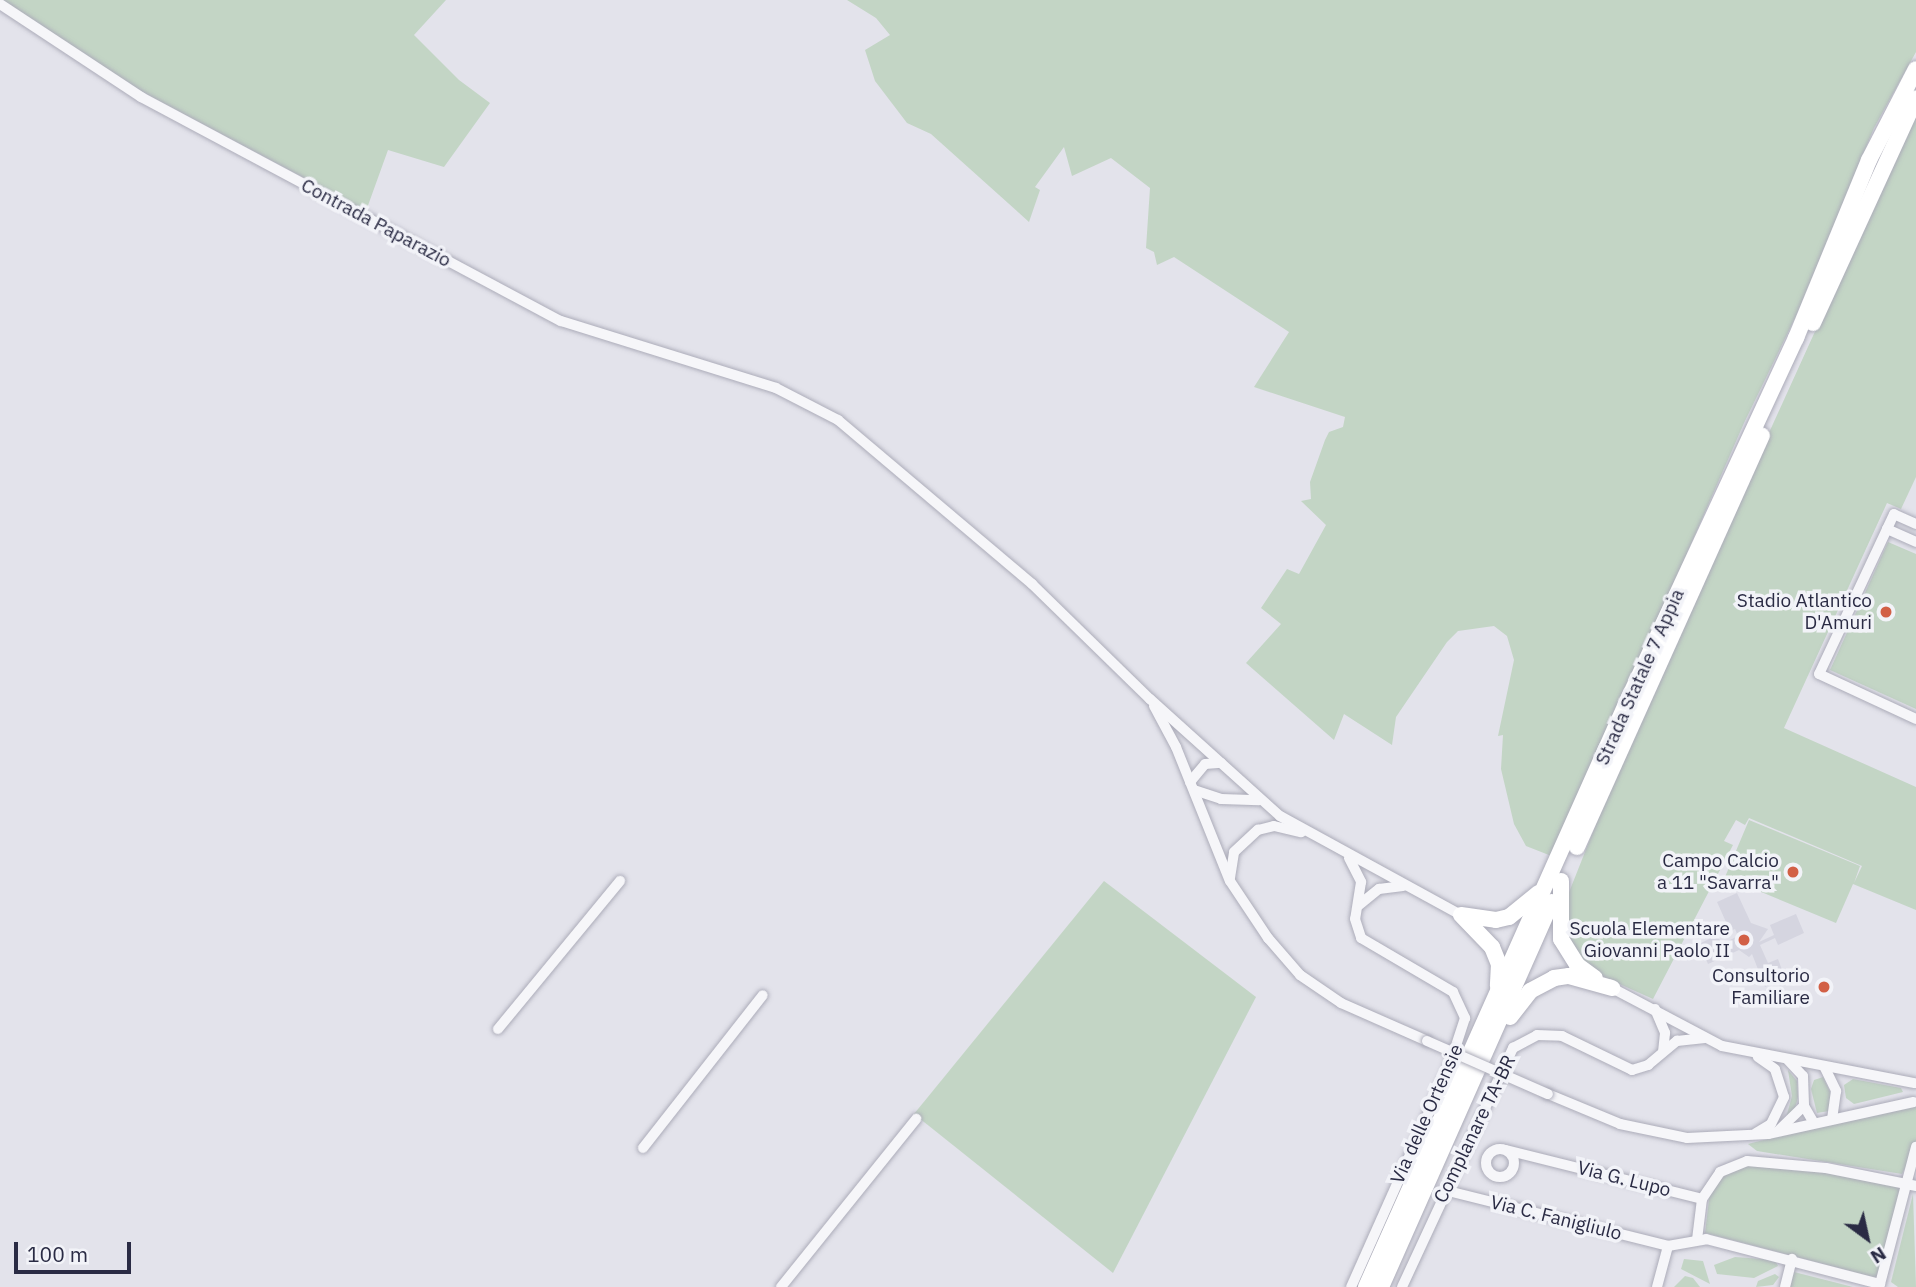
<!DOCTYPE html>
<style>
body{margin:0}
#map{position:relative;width:1916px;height:1287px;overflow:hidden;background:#e3e3eb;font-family:"IBM Plex Sans",sans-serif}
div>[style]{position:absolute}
.built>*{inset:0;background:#d5d5e0}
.green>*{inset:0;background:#c3d5c5}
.roads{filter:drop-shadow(0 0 2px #acacb9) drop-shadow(0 0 2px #acacb9)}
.minor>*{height:10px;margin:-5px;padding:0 5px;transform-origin:5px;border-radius:5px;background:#f6f6f9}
.minor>.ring{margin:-5px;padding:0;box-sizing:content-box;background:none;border:10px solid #f6f6f9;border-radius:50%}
.highway>*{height:16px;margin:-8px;padding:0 8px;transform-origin:8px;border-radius:8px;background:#fff}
.bridges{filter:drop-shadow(0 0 2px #acacb9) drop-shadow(0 0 2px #acacb9)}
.minor-bridge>*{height:10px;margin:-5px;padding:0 5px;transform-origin:5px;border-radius:5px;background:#f6f6f9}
.dots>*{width:19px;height:19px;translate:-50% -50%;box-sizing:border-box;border:4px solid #f2f3f8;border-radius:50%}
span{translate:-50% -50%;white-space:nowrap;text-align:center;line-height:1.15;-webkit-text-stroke:7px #f2f3f8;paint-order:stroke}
.street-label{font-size:19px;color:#2a2b44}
.poi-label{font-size:19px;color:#2a2b44}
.right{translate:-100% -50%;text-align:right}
.north{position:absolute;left:1832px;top:1203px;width:70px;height:70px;-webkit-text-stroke:5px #f2f3f8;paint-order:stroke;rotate:147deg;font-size:19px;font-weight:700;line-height:28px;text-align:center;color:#2a2b44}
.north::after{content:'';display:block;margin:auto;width:24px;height:32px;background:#2a2b44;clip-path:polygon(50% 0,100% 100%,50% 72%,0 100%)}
.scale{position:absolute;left:14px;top:1242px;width:117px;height:32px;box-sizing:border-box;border:4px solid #2a2b44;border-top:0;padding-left:9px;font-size:21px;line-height:24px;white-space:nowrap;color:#2a2b44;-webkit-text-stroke:5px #f2f3f8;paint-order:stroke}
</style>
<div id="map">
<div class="built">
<div style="clip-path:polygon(1737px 893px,1751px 923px,1768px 929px,1759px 942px,1774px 935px,1770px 925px,1796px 914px,1804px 933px,1778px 945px,1775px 938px,1760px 945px,1768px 963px,1778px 959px,1785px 978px,1765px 987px,1752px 954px,1749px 957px,1739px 950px,1708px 964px,1699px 944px,1717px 935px,1722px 944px,1738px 936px,1735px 929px,1730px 931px,1717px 902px)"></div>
</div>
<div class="green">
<div style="clip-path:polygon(0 0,446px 0,414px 35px,459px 80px,490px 103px,444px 167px,388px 150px,366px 211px,92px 65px)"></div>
<div style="clip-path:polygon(847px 0,1916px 0,1916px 52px,1874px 128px,1796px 316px,1744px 423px,1554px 857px,1526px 846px,1514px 824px,1501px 769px,1503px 735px,1498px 736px,1514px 660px,1507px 636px,1494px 626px,1458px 631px,1447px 642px,1396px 717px,1392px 745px,1344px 714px,1334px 740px,1246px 663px,1281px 624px,1261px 608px,1287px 569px,1299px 574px,1326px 525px,1301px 501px,1311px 499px,1310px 482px,1325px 440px,1329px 432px,1343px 427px,1345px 417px,1254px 387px,1289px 332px,1174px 257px,1157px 265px,1154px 252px,1146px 248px,1150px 188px,1111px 158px,1072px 176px,1064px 147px,1035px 187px,1040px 190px,1029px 222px,931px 134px,907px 123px,875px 81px,865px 50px,890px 35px,876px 18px)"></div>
<div style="clip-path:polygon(1916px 109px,1916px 477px,1901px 509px,1887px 503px,1784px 728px,1916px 787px,1916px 910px,1853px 884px,1836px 923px,1725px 877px,1749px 820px,1860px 866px,1854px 883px,1862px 866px,1749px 818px,1745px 825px,1736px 820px,1724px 841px,1733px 845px,1653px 999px,1586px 969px,1565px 941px,1562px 910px,1629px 741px)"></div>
<div style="clip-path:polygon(1888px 542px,1916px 554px,1916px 709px,1830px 670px)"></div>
<div style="clip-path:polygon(1104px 881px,1256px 997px,1113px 1273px,914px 1114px)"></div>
<div style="clip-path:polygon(1788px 1070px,1797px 1081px,1798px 1097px,1794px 1112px,1786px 1118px,1792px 1096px)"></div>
<div style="clip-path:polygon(1823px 1077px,1833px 1098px,1829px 1111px,1817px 1113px,1811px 1089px,1814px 1080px)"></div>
<div style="clip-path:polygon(1853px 1079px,1901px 1088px,1903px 1092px,1854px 1104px,1846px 1098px,1844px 1085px)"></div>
<div style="clip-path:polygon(1899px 1105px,1916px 1105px,1916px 1147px,1902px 1174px,1757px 1151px,1748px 1144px)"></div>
<div style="clip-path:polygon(1747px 1161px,1904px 1183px,1881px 1279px,1705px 1233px,1711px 1183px)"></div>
<div style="clip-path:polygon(1913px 1194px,1916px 1287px,1898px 1287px,1891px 1282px)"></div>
<div style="clip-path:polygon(1735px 1257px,1775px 1260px,1778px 1266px,1754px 1278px,1717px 1274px,1714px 1265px)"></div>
<div style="clip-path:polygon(1684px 1259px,1703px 1261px,1710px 1284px,1681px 1269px)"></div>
<div style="clip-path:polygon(1794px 1272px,1853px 1287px,1790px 1287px)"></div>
<div style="clip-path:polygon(1775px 1274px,1779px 1277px,1773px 1285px,1756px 1287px,1758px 1281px)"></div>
<div style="clip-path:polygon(1685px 1276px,1693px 1278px,1700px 1287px,1674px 1287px)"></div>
</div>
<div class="roads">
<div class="minor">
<div style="left:0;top:4px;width:169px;rotate:33.4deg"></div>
<div style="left:141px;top:97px;width:476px;rotate:28.1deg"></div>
<div style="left:561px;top:321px;width:225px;rotate:17.3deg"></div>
<div style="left:776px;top:388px;width:70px;rotate:27.3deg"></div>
<div style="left:838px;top:420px;width:254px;rotate:40.2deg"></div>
<div style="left:1032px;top:584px;width:165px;rotate:44.3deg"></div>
<div style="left:1150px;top:699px;width:175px;rotate:42deg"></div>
<div style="left:1280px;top:816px;width:206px;rotate:28.7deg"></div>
<div style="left:1916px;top:524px;width:24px;rotate:-156deg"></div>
<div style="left:1894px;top:514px;width:17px;rotate:115deg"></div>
<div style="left:1887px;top:529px;width:32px;rotate:24deg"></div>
<div style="left:1887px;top:529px;width:160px;rotate:115.1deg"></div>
<div style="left:1819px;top:674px;width:107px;rotate:24.9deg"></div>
<div style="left:1154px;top:706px;width:47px;rotate:61.8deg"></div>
<div style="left:1176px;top:747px;width:144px;rotate:68.1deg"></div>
<div style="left:1230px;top:881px;width:69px;rotate:56.3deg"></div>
<div style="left:1268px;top:938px;width:49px;rotate:49.1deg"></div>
<div style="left:1300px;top:975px;width:50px;rotate:34.3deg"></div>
<div style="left:1341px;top:1003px;width:94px;rotate:23.8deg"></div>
<div style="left:1190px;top:782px;width:23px;rotate:-50deg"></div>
<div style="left:1205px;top:764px;width:16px;rotate:-4deg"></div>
<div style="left:1194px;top:790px;width:28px;rotate:18deg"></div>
<div style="left:1221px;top:799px;width:38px;rotate:2deg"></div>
<div style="left:1349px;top:858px;width:27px;rotate:63deg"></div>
<div style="left:1361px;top:882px;width:37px;rotate:99deg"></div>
<div style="left:1355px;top:919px;width:20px;rotate:72deg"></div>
<div style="left:1361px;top:938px;width:107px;rotate:30.4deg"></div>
<div style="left:1453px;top:992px;width:29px;rotate:65deg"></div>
<div style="left:1465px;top:1018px;width:52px;rotate:108.1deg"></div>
<div style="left:1449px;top:1067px;width:241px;rotate:114deg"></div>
<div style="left:1230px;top:878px;width:26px;rotate:-81deg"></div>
<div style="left:1234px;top:852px;width:33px;rotate:-43deg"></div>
<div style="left:1258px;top:830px;width:16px;rotate:-14deg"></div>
<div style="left:1274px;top:826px;width:28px;rotate:13deg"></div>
<div style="left:1359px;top:905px;width:26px;rotate:-39deg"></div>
<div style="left:1379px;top:889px;width:24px;rotate:-7deg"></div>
<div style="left:1612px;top:988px;width:124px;rotate:27.8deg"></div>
<div style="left:1722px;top:1046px;width:196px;rotate:10.9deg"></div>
<div style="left:1655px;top:1009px;width:26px;rotate:67deg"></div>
<div style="left:1665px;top:1033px;width:18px;rotate:96deg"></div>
<div style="left:498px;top:1029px;width:192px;rotate:-50.5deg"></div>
<div style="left:1788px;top:1060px;width:22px;rotate:47deg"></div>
<div style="left:1803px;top:1076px;width:30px;rotate:88deg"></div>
<div style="left:1804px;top:1106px;width:20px;rotate:60deg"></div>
<div style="left:1824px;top:1066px;width:28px;rotate:64deg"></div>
<div style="left:1836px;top:1091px;width:28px;rotate:98deg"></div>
<div style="left:1548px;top:1094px;width:78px;rotate:22.6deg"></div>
<div style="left:1620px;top:1124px;width:68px;rotate:11.8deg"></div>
<div style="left:1687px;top:1138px;width:81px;rotate:-2.8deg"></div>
<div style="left:1768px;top:1134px;width:149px;rotate:-12.4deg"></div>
<div style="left:1779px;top:1130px;width:35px;rotate:-44deg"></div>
<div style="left:1756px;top:1133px;width:17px;rotate:-31deg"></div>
<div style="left:1771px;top:1124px;width:30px;rotate:-64deg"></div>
<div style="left:1784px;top:1097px;width:29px;rotate:-108deg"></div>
<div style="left:1775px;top:1069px;width:21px;rotate:-145deg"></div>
<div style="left:643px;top:1148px;width:194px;rotate:-51.9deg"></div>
<div class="ring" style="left:1486px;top:1149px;width:18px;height:18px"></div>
<div style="left:1506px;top:1150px;width:202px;rotate:14deg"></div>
<div style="left:1702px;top:1199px;width:41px;rotate:97deg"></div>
<div style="left:1444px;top:1190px;width:231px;rotate:14deg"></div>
<div style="left:1668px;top:1246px;width:39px;rotate:-10deg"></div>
<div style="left:1706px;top:1239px;width:180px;rotate:14.5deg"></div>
<div style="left:1880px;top:1284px;width:142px;rotate:-75.3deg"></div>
<div style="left:1702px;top:1199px;width:32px;rotate:-56deg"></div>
<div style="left:1720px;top:1172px;width:29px;rotate:-22deg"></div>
<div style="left:1747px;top:1161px;width:79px;rotate:5.1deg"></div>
<div style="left:1826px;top:1168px;width:92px;rotate:11.3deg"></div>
<div style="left:781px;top:1287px;width:216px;rotate:-51.2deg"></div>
<div style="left:1402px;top:1287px;width:264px;rotate:-65.1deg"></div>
<div style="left:1513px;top:1048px;width:27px;rotate:-28deg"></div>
<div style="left:1537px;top:1035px;width:25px;rotate:2deg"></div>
<div style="left:1562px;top:1036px;width:78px;rotate:25.9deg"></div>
<div style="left:1632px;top:1070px;width:17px;rotate:-17deg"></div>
<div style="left:1648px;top:1065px;width:38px;rotate:-40deg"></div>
<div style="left:1677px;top:1041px;width:28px;rotate:-6deg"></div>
<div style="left:1657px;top:1287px;width:42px;rotate:-75deg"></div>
<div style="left:1785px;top:1287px;width:29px;rotate:-76deg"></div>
</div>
<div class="highway">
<div style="left:1813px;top:323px;width:247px;rotate:-65.4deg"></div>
<div style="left:1577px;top:847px;width:451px;rotate:-65.8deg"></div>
<div style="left:1561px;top:881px;width:58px;rotate:90deg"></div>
<div style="left:1561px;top:939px;width:31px;rotate:58deg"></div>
<div style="left:1577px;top:965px;width:22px;rotate:36deg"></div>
<div style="left:1461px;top:915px;width:35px;rotate:8deg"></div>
<div style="left:1496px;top:920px;width:13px;rotate:-13deg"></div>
<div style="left:1509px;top:917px;width:38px;rotate:-39deg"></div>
<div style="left:1463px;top:917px;width:42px;rotate:46deg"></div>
<div style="left:1492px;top:947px;width:18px;rotate:68deg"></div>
<div style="left:1499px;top:964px;width:22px;rotate:93deg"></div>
<div style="left:1510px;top:1017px;width:33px;rotate:-52deg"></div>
<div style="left:1530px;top:991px;width:27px;rotate:-28deg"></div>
<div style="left:1554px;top:978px;width:15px;rotate:-8deg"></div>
<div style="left:1569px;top:976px;width:45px;rotate:15.6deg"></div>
<div style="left:1366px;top:1287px;width:638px;rotate:-65.96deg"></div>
<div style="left:1626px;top:704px;width:404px;rotate:-65.1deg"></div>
<div style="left:1796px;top:338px;width:192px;rotate:-67.7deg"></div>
<div style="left:1869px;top:160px;width:102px;rotate:-62.7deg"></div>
<div style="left:1381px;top:1287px;width:421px;rotate:-66.1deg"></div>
</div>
</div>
<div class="bridges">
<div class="minor-bridge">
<div style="left:1427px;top:1041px;width:132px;rotate:23.7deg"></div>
</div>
</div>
<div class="dots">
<div style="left:1886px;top:612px;background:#d26046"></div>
<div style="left:1793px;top:872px;background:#d26046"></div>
<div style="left:1744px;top:940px;background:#d26046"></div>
<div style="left:1824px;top:987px;background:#d26046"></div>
</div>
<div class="street-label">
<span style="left:376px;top:223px;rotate:28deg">Contrada Paparazio</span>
<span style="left:1640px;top:677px;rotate:-66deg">Strada Statale 7 Appia</span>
<span style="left:1427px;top:1114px;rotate:-66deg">Via delle Ortensie</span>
<span style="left:1475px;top:1129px;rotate:-64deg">Complanare TA-BR</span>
<span style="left:1624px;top:1179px;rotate:14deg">Via G. Lupo</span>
<span style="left:1556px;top:1218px;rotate:14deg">Via C. Fanigliulo</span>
</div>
<div class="poi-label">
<span class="right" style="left:1872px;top:612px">Stadio Atlantico<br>D'Amuri</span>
<span class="right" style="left:1779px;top:872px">Campo Calcio<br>a 11 "Savarra"</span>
<span class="right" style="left:1730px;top:940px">Scuola Elementare<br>Giovanni Paolo II</span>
<span class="right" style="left:1810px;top:987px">Consultorio<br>Familiare</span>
</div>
<div class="north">N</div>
<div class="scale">100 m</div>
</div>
